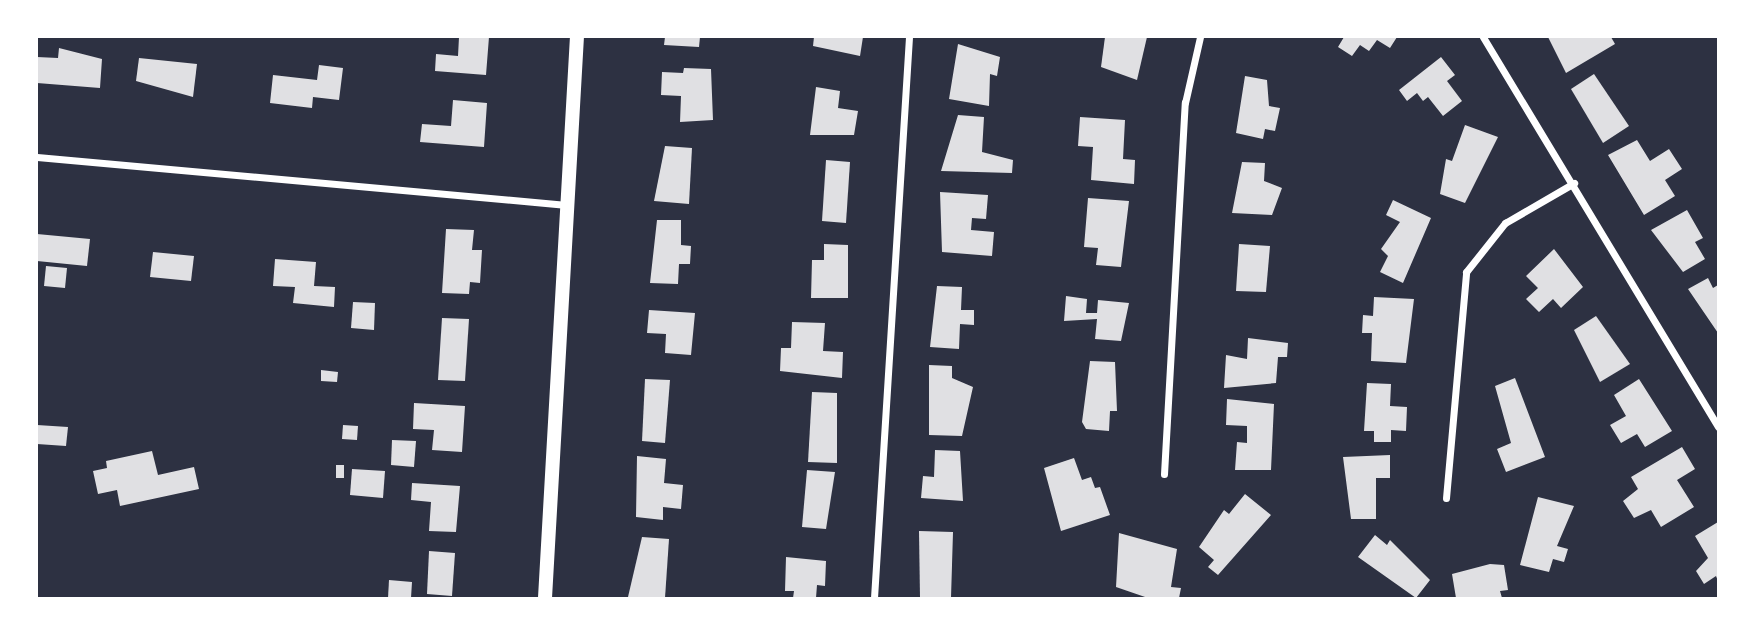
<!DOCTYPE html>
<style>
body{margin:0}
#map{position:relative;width:1755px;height:635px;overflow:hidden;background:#2d3142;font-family:"Roboto Condensed",sans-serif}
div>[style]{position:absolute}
.building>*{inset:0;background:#e0e0e3}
.minor>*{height:7px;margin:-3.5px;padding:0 3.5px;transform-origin:3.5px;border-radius:3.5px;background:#fff}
.secondary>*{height:14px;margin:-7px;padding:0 7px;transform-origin:7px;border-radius:7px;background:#fff}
span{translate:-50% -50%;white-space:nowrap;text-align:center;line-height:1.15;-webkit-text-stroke:6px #fff;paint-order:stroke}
.frame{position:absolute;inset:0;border:38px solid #fff;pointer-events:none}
</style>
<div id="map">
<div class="building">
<div style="clip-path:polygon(459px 37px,489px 37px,486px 75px,435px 71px,436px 54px,458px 56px)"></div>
<div style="clip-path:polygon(665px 37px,700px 37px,699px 47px,664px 45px)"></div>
<div style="clip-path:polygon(814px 37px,863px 37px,860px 56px,813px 46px)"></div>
<div style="clip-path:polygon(1105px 37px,1147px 37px,1137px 80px,1101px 67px)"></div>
<div style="clip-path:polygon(1344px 37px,1397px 37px,1390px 48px,1377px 40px,1369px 51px,1360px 45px,1352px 56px,1338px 47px)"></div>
<div style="clip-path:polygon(1548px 37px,1611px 37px,1615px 44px,1566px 73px)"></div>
<div style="clip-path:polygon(958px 44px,1000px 57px,997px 76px,990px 74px,989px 106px,949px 99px)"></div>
<div style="clip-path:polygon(59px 48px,102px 59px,100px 88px,37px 83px,37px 57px,58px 58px)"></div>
<div style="clip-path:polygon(1441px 57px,1455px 75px,1447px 81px,1462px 101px,1443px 116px,1428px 97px,1423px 101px,1417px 93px,1407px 101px,1399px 90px)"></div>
<div style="clip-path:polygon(139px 58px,197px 64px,193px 97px,136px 81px)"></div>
<div style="clip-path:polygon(319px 65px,343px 68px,339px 100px,313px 97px,312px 108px,270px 103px,273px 75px,317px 80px)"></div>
<div style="clip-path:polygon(684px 68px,711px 69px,713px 120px,680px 122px,681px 96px,661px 95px,662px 72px,683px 73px)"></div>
<div style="clip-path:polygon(1594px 74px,1629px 126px,1603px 143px,1571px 89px)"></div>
<div style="clip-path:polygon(1245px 76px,1267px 80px,1269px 106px,1280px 108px,1275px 131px,1265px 129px,1263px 139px,1236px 133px)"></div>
<div style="clip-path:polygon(816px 87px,840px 91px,838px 108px,858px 111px,854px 135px,810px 135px)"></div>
<div style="clip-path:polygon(453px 100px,487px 103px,484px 147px,420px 142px,422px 124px,451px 126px)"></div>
<div style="clip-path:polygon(958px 115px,984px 117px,982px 152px,1013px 160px,1012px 173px,941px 171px)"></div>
<div style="clip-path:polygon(1080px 117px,1125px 120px,1123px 159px,1135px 160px,1134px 184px,1091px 180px,1093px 147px,1078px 146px)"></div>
<div style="clip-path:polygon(1465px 125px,1498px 137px,1465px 203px,1440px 194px,1446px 159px,1452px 161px)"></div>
<div style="clip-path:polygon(1637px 140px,1650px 161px,1669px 149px,1682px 169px,1665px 180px,1675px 196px,1644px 215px,1608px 155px)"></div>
<div style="clip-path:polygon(665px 146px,692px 148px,689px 204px,654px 201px)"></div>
<div style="clip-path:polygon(826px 160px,850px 162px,846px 223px,822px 221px)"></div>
<div style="clip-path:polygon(1242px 162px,1265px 163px,1264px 181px,1282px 188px,1272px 215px,1232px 213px)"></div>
<div style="clip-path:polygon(940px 192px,988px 195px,986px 219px,972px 218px,971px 230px,994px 232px,992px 256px,942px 252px)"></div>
<div style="clip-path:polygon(1088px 198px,1129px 201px,1121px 267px,1096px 265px,1098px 248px,1084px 247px)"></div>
<div style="clip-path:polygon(1393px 200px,1431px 218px,1403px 283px,1380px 272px,1388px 256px,1381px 249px,1400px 222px,1386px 215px)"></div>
<div style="clip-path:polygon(1687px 210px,1703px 238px,1695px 242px,1705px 259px,1683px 272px,1651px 230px)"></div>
<div style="clip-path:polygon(657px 220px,681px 220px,681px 245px,691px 246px,690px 264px,679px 264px,678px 284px,650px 283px)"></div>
<div style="clip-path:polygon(446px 229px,474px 230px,472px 250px,482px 250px,480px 283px,470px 282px,469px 294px,442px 293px)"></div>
<div style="clip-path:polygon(37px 234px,90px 239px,87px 266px,37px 261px)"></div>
<div style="clip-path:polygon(824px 244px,848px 245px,848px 298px,811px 298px,812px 260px,824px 260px)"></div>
<div style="clip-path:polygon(1239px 244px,1270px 246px,1266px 292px,1236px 291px)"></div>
<div style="clip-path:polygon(1554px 249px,1583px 287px,1561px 308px,1553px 299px,1539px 312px,1526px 299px,1538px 288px,1526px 276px)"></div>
<div style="clip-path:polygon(153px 252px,194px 256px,191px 281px,150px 277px)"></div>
<div style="clip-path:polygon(275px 259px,316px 262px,314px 286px,335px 287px,334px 307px,293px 303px,295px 287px,273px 286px)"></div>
<div style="clip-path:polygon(46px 266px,67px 268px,65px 288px,44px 286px)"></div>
<div style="clip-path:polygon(1708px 278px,1713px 288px,1718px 285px,1718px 333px,1688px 289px)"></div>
<div style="clip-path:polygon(937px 286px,962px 287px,961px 310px,974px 310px,974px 325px,960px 324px,959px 349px,930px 347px)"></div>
<div style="clip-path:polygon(1066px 296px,1087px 299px,1086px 313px,1097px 313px,1098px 300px,1129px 303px,1121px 341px,1095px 339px,1097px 319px,1064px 321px)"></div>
<div style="clip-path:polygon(1374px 297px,1414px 299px,1406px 363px,1371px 361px,1372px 333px,1362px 333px,1363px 315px,1373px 316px)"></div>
<div style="clip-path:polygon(353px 302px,375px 303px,374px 330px,351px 328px)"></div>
<div style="clip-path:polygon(649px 310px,695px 313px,691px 355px,665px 353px,666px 334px,647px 333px)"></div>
<div style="clip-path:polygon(1596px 316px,1630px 364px,1600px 382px,1574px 330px)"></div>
<div style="clip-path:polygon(442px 318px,469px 319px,465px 381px,438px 380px)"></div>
<div style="clip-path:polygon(792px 322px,825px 323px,823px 351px,843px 352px,842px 378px,780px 371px,781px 348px,791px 348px)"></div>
<div style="clip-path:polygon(1248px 338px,1288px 343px,1287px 357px,1278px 357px,1276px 383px,1224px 388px,1226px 355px,1247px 359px)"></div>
<div style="clip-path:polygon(1090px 361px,1115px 362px,1117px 411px,1110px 411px,1109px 431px,1086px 429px,1082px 422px)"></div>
<div style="clip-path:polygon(929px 365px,952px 366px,952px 378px,973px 387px,962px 436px,929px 435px)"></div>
<div style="clip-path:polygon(321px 370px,338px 372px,337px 382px,321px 381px)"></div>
<div style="clip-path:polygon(1515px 378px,1545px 457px,1506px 472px,1497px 449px,1511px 443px,1495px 386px)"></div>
<div style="clip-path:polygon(645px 379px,670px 380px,665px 443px,642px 441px)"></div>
<div style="clip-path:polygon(1639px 379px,1672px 431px,1645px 447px,1637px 434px,1621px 443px,1610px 425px,1626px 416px,1614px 395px)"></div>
<div style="clip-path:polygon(1367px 383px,1391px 384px,1390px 406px,1407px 407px,1406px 431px,1391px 430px,1391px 442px,1374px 442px,1374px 431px,1364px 431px)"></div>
<div style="clip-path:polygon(812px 392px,837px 393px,837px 463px,808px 462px)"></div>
<div style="clip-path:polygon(1227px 399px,1274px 404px,1271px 470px,1235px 470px,1237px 442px,1247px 443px,1247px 426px,1226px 425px)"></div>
<div style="clip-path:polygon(414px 403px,465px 406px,462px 452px,432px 450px,434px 430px,413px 429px)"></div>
<div style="clip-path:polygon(37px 425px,68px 427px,66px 446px,37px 444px)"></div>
<div style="clip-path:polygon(343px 425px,358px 426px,357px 440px,342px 439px)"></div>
<div style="clip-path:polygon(392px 440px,416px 441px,414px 467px,391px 465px)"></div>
<div style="clip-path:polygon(1682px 447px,1695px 469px,1677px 480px,1694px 507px,1661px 527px,1651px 510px,1634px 518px,1623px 501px,1638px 489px,1631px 477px)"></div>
<div style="clip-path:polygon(935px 450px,960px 451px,963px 501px,921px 498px,923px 476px,934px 477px)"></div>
<div style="clip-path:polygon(152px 451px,158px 475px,194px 467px,199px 489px,120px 506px,117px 490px,98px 494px,93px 471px,107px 468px,106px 461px)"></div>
<div style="clip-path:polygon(1390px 455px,1390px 478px,1376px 478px,1376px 519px,1351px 519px,1343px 457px)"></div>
<div style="clip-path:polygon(637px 456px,666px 459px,664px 483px,683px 485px,681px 509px,663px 507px,663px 520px,636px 517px)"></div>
<div style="clip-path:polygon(1074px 458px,1082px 480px,1091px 477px,1095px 488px,1100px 487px,1110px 515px,1061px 531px,1044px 468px)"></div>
<div style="clip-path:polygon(336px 465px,344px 465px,344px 478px,336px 478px)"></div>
<div style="clip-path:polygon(352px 469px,385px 471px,383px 498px,350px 495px)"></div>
<div style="clip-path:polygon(807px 470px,835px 472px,826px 529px,802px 527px)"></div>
<div style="clip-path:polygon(412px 483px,460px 486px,456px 532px,429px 531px,431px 502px,411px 500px)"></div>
<div style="clip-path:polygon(1245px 494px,1271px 515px,1218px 575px,1208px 567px,1214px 560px,1199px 547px,1224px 510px,1229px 514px)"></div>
<div style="clip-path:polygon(1538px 497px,1574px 506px,1557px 546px,1568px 549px,1564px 562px,1553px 559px,1549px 572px,1520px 565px)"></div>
<div style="clip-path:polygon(1718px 522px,1718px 581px,1716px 576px,1704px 584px,1696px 571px,1708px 558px,1695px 536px)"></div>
<div style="clip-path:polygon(919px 531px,953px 532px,951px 598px,920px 598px)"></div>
<div style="clip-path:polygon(1119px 533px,1177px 549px,1171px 587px,1181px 588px,1179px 598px,1148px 598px,1116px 587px)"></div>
<div style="clip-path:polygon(1375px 535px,1387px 545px,1390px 540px,1430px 580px,1416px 598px,1358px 557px)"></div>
<div style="clip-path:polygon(642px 537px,669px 539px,665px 598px,628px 597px)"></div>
<div style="clip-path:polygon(429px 551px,455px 553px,452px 596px,427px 594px)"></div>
<div style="clip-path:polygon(786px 557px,826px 561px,825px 586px,817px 585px,816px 598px,793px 598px,794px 591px,785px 591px)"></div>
<div style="clip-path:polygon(1490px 564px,1504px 565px,1508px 590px,1500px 591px,1502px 598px,1456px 598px,1452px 574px)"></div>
<div style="clip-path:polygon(389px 580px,412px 582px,411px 598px,388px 598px)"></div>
</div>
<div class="minor">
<div style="left:1483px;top:37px;width:455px;rotate:58.9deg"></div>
<div style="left:37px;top:157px;width:532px;rotate:5.17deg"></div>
<div style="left:1164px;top:474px;width:372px;rotate:-86.8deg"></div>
<div style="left:1185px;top:103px;width:68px;rotate:-77.2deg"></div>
<div style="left:1446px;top:498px;width:227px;rotate:-84.9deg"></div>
<div style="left:1466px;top:272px;width:63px;rotate:-51.5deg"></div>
<div style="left:1505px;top:223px;width:80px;rotate:-30.1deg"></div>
<div style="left:874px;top:598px;width:562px;rotate:-86.43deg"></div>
</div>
<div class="secondary">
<div style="left:545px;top:598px;width:562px;rotate:-86.74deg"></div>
</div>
<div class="frame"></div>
</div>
